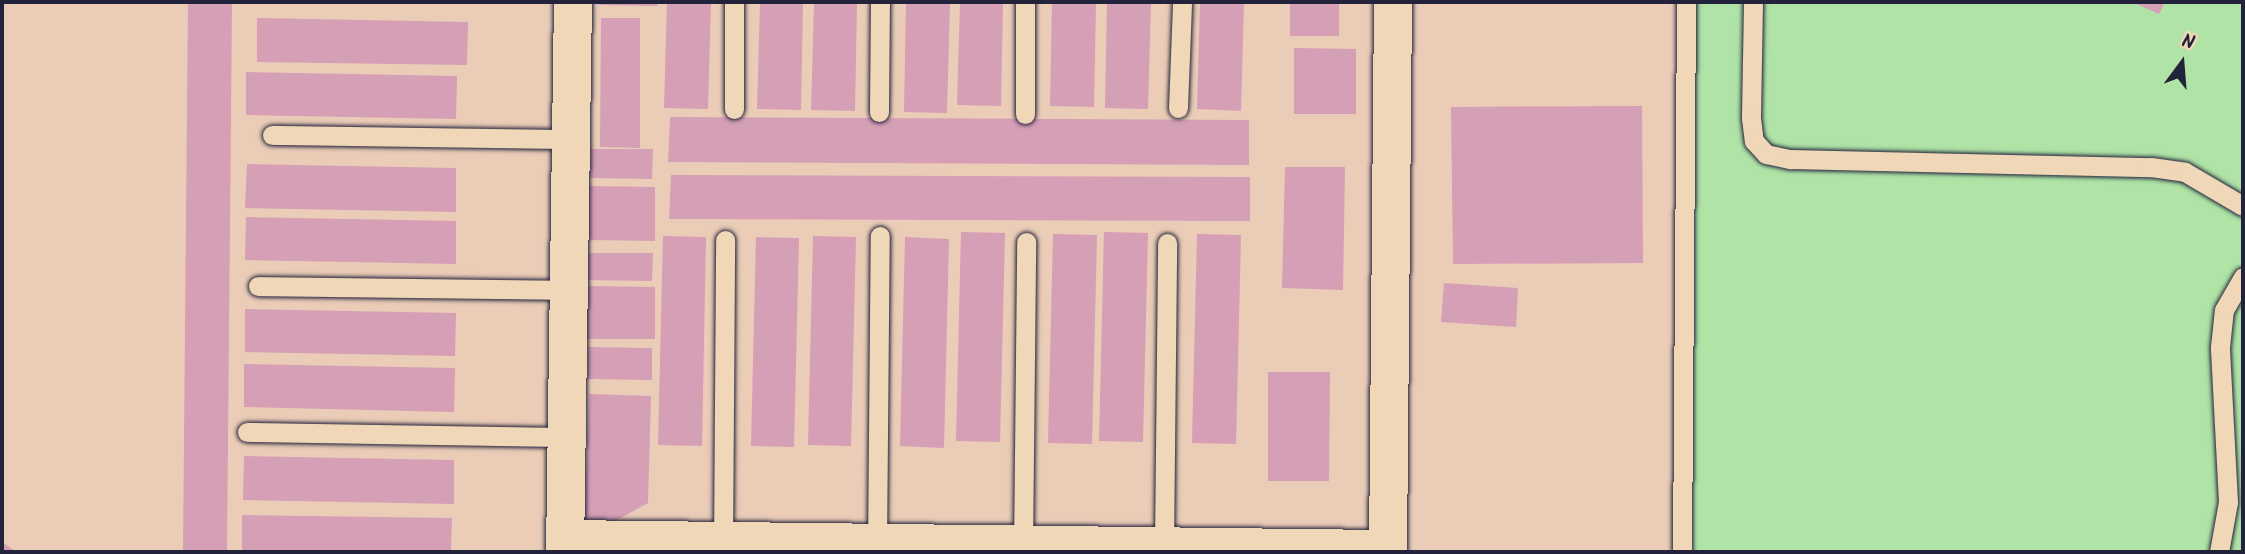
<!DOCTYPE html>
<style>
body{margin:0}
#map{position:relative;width:2245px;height:554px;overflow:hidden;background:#eaccb7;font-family:Kalam,sans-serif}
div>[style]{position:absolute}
.green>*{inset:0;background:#afe4a6}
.building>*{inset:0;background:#d59fb6}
.roads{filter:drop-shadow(0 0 2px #22223b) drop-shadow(0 0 2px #22223b)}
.service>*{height:19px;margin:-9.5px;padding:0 9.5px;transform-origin:9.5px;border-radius:9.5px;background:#efd7b7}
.minor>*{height:38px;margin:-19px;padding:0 19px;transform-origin:19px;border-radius:19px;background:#efd7b7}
span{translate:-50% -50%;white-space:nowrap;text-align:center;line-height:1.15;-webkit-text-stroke:5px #efd7b7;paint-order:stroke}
.frame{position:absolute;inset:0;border:4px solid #22223b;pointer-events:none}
.north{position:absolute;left:2147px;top:28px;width:70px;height:70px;-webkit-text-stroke:5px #efd7b7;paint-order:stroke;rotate:16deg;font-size:19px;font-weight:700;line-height:28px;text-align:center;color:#22223b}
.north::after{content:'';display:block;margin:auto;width:24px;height:32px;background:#22223b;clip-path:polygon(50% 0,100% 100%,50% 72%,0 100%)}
</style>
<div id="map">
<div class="green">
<div style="clip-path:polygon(1682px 2px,2243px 2px,2243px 552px,1677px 552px)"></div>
</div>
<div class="building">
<div style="clip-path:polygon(188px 2px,232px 2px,227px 552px,183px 552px)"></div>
<div style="clip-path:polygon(599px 2px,657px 2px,657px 6px,599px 5px)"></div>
<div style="clip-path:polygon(667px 2px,711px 2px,708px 109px,664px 108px)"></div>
<div style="clip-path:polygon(760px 2px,803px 2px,801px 110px,757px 109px)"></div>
<div style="clip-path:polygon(814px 2px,857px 2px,855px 111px,811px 110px)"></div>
<div style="clip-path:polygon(906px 2px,950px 2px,947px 113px,904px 112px)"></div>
<div style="clip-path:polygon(960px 2px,1003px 2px,1001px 106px,957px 105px)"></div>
<div style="clip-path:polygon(1052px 2px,1096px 2px,1094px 107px,1050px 106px)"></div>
<div style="clip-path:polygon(1107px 2px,1151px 2px,1148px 109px,1105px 108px)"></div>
<div style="clip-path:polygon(1200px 2px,1244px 2px,1241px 111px,1197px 109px)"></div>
<div style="clip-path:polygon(1290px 2px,1339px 2px,1339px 36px,1290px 36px)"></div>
<div style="clip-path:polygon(2132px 2px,2165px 2px,2159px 14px)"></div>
<div style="clip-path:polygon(257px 18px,468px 22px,467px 65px,257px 62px)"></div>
<div style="clip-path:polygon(601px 18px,640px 18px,640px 148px,600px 147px)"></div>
<div style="clip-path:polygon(1294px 48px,1356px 49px,1356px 114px,1294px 114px)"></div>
<div style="clip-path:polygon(246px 72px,457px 76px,456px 119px,246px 115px)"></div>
<div style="clip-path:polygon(1642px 106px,1643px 263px,1453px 264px,1451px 107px)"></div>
<div style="clip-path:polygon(670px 117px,1249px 120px,1249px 165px,668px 162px)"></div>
<div style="clip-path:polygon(591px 149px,653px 149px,652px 179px,590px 178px)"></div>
<div style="clip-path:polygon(247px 164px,456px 168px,456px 212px,245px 208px)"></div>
<div style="clip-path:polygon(1285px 167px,1345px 167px,1343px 290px,1282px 288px)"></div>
<div style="clip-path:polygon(671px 175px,1250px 177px,1250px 221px,669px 219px)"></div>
<div style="clip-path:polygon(589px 186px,655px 187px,655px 241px,589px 240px)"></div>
<div style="clip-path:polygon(246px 217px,456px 221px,456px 264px,245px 260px)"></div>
<div style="clip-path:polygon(961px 232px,1005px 233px,1000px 442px,956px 441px)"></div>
<div style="clip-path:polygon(1104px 232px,1148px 233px,1143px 442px,1099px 441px)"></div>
<div style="clip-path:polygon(1053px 234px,1097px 235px,1092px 444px,1048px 443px)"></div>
<div style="clip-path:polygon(1197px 234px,1241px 235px,1236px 444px,1192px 443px)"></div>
<div style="clip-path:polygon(663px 236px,706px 237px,702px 446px,658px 445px)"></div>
<div style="clip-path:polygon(813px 236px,856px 237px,851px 446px,808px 445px)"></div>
<div style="clip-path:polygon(756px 237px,799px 238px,794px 447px,751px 446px)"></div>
<div style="clip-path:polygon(905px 237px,949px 239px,944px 448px,900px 446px)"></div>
<div style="clip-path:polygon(585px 253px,653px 253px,652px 281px,585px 280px)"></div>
<div style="clip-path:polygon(1444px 283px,1518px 288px,1516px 327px,1441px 322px)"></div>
<div style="clip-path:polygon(584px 286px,655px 287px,655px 339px,584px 339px)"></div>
<div style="clip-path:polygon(245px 309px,456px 313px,455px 356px,245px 352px)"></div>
<div style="clip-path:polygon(588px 347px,652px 348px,652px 380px,588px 379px)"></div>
<div style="clip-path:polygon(244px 364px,455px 368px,454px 412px,244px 407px)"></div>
<div style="clip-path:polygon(1268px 372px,1330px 372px,1329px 481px,1268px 481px)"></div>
<div style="clip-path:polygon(589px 394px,651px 396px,648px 503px,612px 523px,585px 522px)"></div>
<div style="clip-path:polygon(244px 456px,454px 460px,454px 504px,243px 500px)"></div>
<div style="clip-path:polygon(242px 515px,452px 518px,451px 552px,242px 552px)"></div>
<div style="clip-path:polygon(2px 542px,17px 552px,2px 552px)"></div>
</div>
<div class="roads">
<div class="service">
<div style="left:1753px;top:2px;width:116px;rotate:91deg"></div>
<div style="left:1751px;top:118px;width:23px;rotate:83deg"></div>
<div style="left:1754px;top:141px;width:18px;rotate:47deg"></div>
<div style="left:1766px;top:154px;width:25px;rotate:12deg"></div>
<div style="left:1790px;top:159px;width:361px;rotate:1.3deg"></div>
<div style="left:2151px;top:167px;width:34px;rotate:8deg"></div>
<div style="left:2185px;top:172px;width:67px;rotate:30.4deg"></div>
<div style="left:1178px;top:108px;width:106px;rotate:-87.8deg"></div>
<div style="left:734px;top:109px;width:107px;rotate:-90deg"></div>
<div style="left:879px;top:112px;width:110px;rotate:-89.5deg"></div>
<div style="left:1025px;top:114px;width:112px;rotate:-90deg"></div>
<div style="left:272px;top:135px;width:298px;rotate:0.8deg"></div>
<div style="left:258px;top:286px;width:311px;rotate:0.7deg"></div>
<div style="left:247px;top:432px;width:320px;rotate:0.9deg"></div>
<div style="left:1164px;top:546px;width:303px;rotate:-89.4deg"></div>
<div style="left:723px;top:547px;width:307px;rotate:-89.6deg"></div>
<div style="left:1023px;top:549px;width:307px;rotate:-89.4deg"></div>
<div style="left:877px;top:550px;width:314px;rotate:-89.5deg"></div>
<div style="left:1682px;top:552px;width:550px;rotate:-89.58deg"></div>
<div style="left:2219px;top:552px;width:51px;rotate:-79.8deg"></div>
<div style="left:2228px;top:502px;width:155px;rotate:-93deg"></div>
<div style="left:2220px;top:347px;width:37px;rotate:-84deg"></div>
<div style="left:2224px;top:310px;width:38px;rotate:-60deg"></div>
</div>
<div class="minor">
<div style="left:565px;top:539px;width:823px;rotate:0.7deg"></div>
<div style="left:565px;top:552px;width:550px;rotate:-89.17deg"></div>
<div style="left:1388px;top:552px;width:550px;rotate:-89.48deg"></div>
</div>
</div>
<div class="frame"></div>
<div class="north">N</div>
</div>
